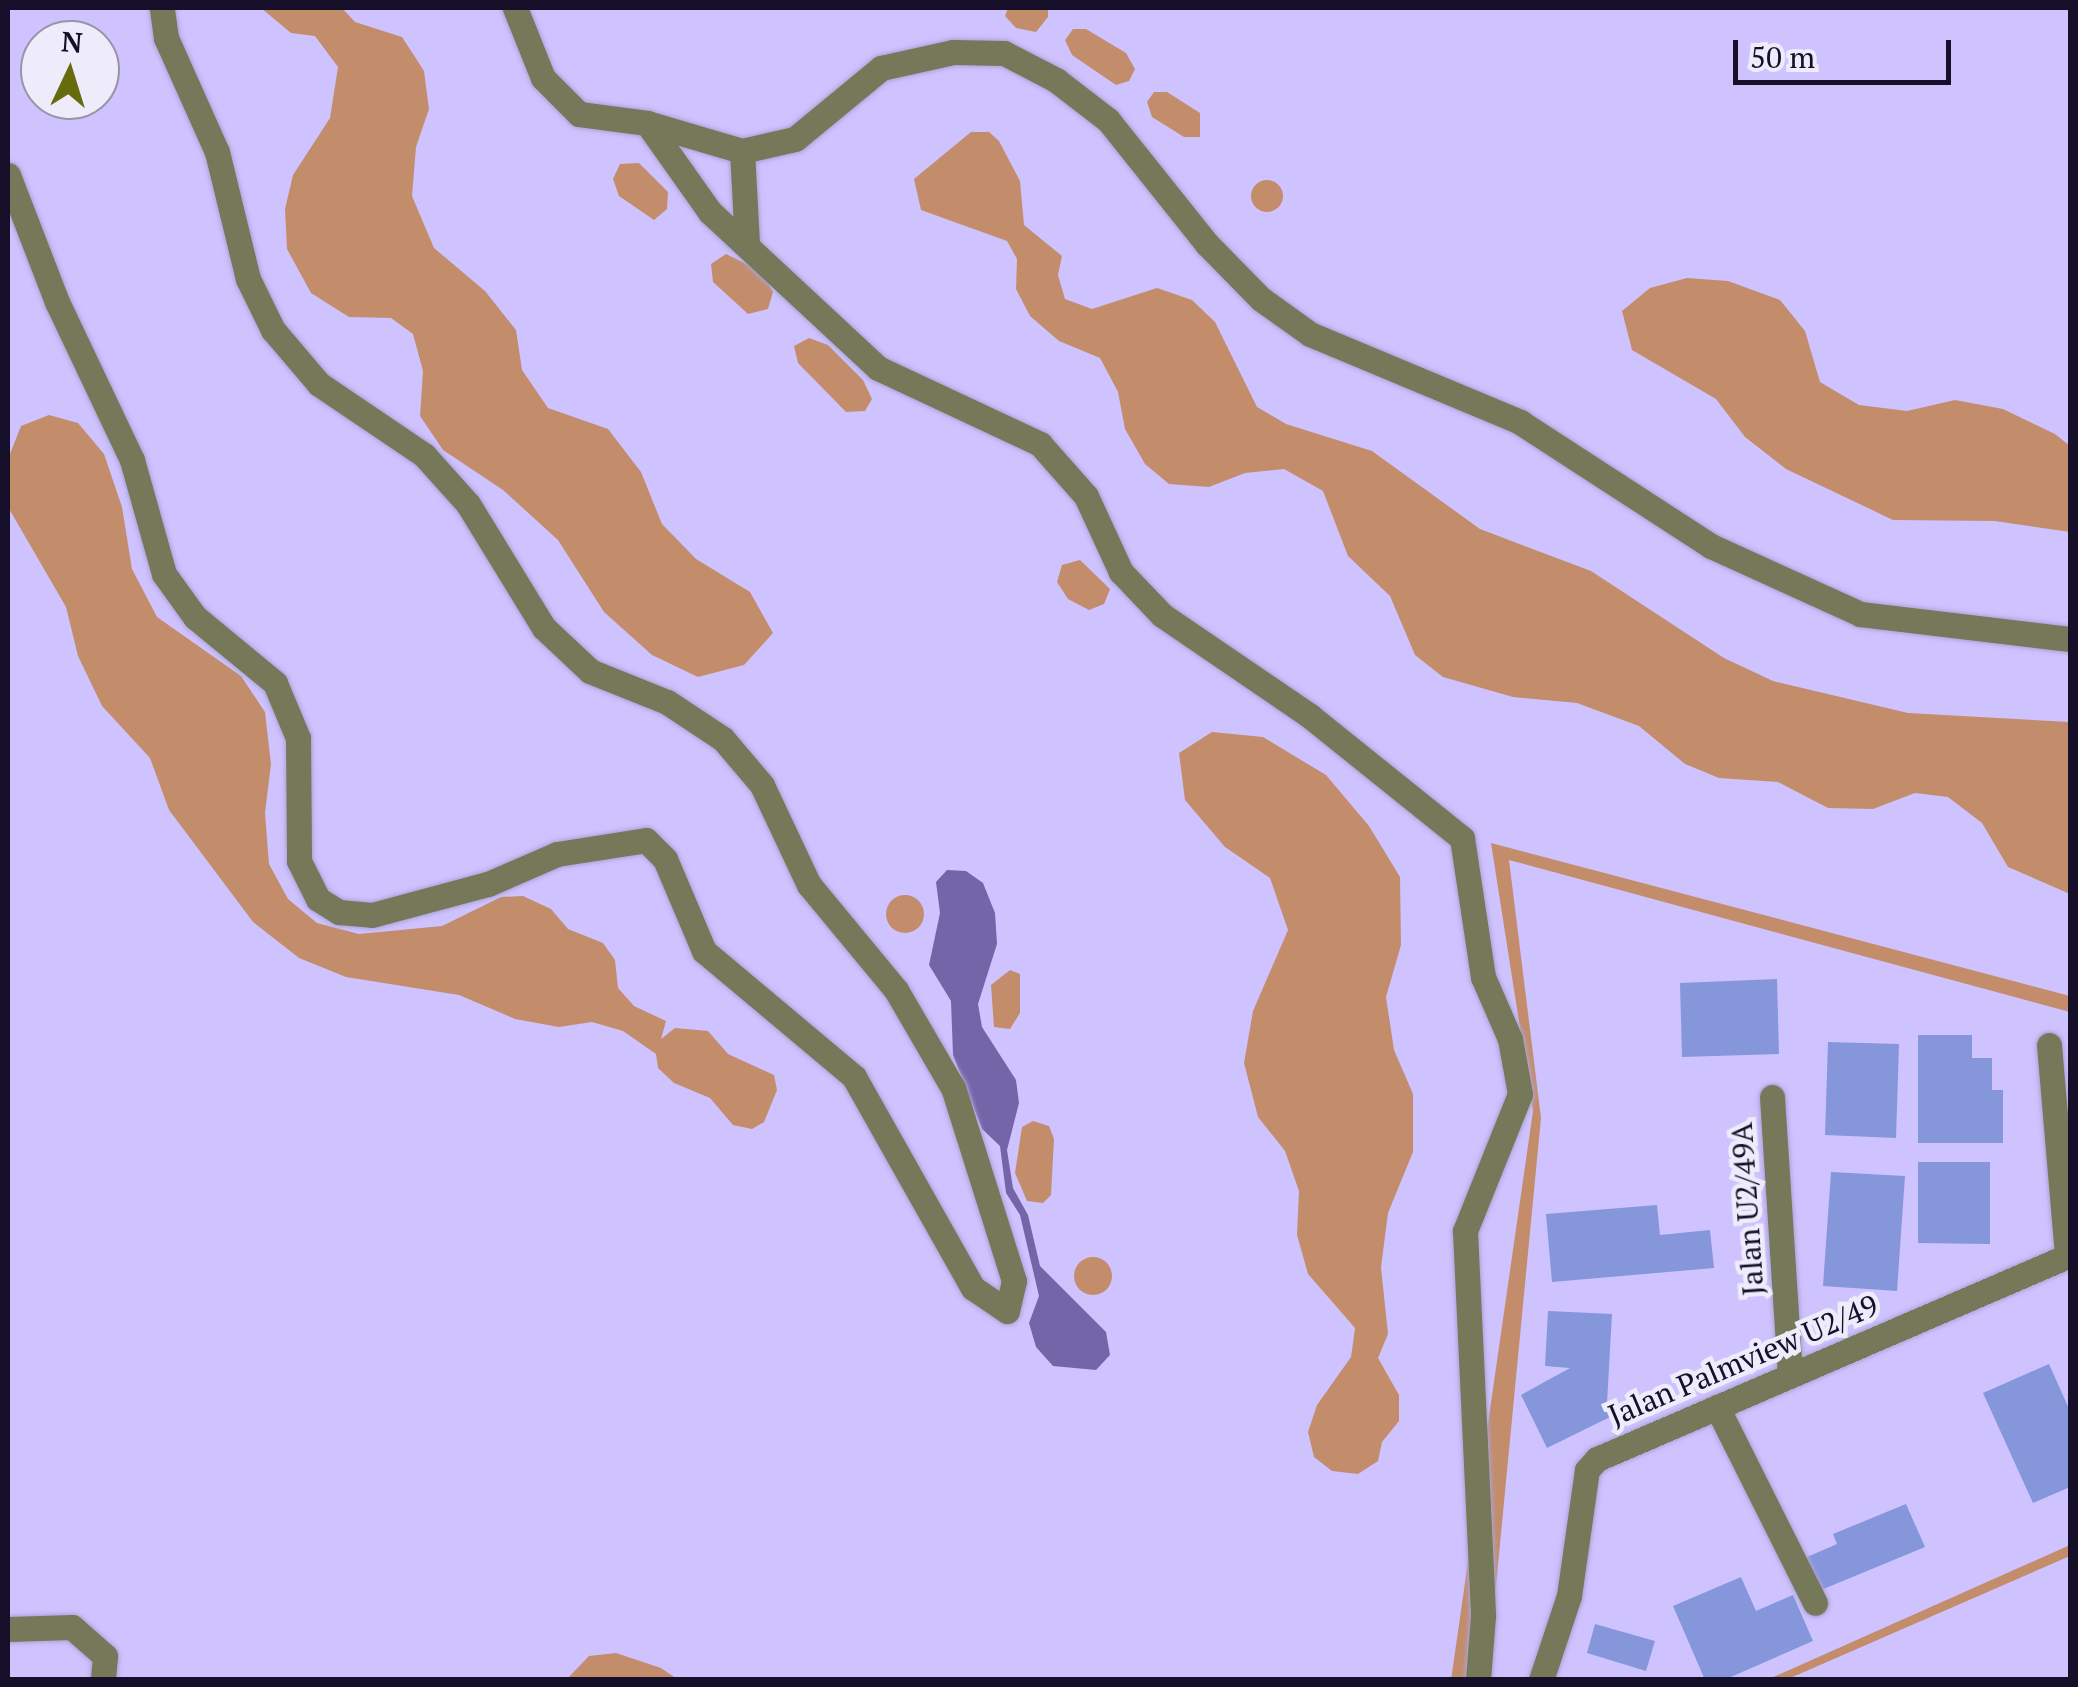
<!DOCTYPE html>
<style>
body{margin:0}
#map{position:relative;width:2078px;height:1687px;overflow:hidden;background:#cec3ff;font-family:"PT Serif",serif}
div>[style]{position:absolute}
.green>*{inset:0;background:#c38d6c}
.round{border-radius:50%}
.water>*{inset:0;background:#7465a8}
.building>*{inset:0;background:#8596db}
.roads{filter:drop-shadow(0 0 2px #ada3d8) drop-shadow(0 0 2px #ada3d8)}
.minor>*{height:25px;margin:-12.5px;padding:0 12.5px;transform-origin:12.5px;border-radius:12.5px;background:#757859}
span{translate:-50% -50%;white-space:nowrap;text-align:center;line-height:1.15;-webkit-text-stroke:9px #eeebfb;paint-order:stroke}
.street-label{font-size:30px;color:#160f29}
.frame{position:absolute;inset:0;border:10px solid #160f29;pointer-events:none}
.north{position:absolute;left:20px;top:20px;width:100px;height:100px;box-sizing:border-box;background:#eeebfb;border:2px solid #9893a7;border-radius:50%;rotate:4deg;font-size:28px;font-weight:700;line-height:40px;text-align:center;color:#160f29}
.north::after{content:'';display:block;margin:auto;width:35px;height:45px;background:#666b0e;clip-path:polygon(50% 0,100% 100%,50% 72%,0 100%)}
.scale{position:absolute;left:1733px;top:40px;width:218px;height:45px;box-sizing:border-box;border:5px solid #160f29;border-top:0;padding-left:12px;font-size:30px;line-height:35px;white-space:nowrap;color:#160f29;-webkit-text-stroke:8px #eeebfb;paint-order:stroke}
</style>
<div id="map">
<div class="green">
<div style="clip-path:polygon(261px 8px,342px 8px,355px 22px,402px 37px,424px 71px,429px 109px,416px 147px,412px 196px,434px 248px,485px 291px,516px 330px,522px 370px,548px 408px,608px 429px,641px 472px,662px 524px,696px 559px,750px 592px,773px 633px,744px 665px,698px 677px,652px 655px,604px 612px,558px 540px,503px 490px,443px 450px,420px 416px,423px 371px,413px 334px,391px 318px,349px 317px,311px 293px,287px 249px,285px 209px,293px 175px,330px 118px,338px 67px,315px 36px,291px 33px)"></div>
<div style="clip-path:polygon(1008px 8px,1048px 8px,1048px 17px,1036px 32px,1016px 28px,1005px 16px)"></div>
<div style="clip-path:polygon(1073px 29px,1086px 29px,1126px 53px,1135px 69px,1129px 81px,1116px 85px,1072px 55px,1065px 40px)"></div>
<div style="clip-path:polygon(1154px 92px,1167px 92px,1200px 113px,1200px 137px,1184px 137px,1152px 117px,1147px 102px)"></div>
<div style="clip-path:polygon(971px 132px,989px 132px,999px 141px,1020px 181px,1024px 225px,1062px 256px,1058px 275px,1065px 299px,1092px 309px,1157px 288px,1192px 300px,1215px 322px,1257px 407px,1286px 424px,1372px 451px,1480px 529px,1591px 571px,1724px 658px,1773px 681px,1908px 713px,2070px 722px,2070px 894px,2008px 867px,1982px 823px,1948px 797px,1915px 793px,1873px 809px,1828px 808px,1778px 782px,1719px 778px,1685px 764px,1639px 726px,1577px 703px,1513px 697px,1443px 677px,1415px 655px,1390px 596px,1348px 556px,1323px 491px,1284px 469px,1245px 473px,1209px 487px,1169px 484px,1145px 464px,1125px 429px,1118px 392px,1100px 358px,1059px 341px,1030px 316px,1016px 289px,1017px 259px,1007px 241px,921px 210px,914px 179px)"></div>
<div style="clip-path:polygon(639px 163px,668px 192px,667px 209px,654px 220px,619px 196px,613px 179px,620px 164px)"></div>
<div class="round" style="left:1251px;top:180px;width:32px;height:32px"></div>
<div style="clip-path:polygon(726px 254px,763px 272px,773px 292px,768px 309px,748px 314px,713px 282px,711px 264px)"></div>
<div style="clip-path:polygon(1687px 278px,1728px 281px,1780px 300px,1805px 331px,1820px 382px,1859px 405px,1907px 411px,1955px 400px,2003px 409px,2055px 434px,2070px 446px,2070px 532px,1995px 521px,1893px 520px,1786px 469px,1745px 437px,1716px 399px,1632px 350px,1622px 311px,1650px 288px)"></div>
<div style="clip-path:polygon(809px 338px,828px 345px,863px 380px,872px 399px,865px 411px,846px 412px,798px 363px,794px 346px)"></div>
<div style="clip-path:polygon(49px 415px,78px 423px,104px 454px,122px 507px,132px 569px,157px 617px,241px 676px,265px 712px,271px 764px,265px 813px,269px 864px,288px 899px,317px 923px,359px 934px,442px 926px,501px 897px,523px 896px,551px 909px,568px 929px,603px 943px,615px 960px,618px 988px,634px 1006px,666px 1021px,661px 1039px,675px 1028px,708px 1031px,728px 1054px,774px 1075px,777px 1090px,764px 1122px,752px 1129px,733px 1125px,710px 1098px,674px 1083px,658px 1068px,656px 1054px,623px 1031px,592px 1022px,559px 1027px,515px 1019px,459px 995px,346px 977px,299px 958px,253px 922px,169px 810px,150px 758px,102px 706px,78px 656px,66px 607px,8px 507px,8px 459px,21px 426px)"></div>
<div style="clip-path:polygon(1080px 560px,1110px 589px,1104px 604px,1089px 610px,1068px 599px,1057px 582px,1062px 565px)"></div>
<div style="clip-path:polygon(1212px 732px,1263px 737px,1326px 775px,1369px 826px,1400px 877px,1401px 945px,1386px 997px,1394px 1050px,1413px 1094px,1413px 1152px,1388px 1213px,1381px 1267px,1388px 1334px,1378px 1358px,1399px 1395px,1399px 1421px,1382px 1442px,1378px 1461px,1358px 1474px,1332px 1471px,1314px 1457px,1308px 1432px,1317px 1405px,1351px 1357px,1355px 1328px,1308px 1274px,1297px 1235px,1299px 1191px,1285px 1151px,1258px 1117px,1244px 1063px,1253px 1011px,1288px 930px,1270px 878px,1225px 847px,1185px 800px,1179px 753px)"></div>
<div style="clip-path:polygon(1491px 843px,2070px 996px,2070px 1012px,1509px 860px,1541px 1118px,1487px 1679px,1451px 1680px,1533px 1111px)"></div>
<div class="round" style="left:886px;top:895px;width:38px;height:38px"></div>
<div style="clip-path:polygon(1010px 970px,1020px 974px,1020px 1013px,1010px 1029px,994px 1027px,991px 985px)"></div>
<div style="clip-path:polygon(1033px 1121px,1049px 1126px,1054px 1139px,1051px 1195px,1043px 1203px,1027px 1201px,1015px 1173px,1022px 1127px)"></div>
<div class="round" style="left:1074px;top:1257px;width:38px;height:38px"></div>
<div style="clip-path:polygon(2070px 1545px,2070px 1556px,1788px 1679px,1769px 1679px)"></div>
<div style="clip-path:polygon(616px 1653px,661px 1668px,677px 1679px,567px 1679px,589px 1656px)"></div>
</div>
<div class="water">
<div style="clip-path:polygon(947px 870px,966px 871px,983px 883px,995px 913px,997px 944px,978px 1004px,982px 1027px,1016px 1080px,1019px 1103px,1007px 1150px,1013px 1188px,1028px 1215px,1040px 1266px,1106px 1332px,1110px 1355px,1096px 1370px,1053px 1366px,1036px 1347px,1029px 1323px,1039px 1296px,1020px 1215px,1006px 1193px,1000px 1146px,982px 1129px,953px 1055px,951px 1001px,929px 965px,940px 913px,936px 882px)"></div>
</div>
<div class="building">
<div style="clip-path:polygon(1777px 979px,1779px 1054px,1682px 1057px,1680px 983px)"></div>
<div style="clip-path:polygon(1918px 1035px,1972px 1035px,1972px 1058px,1992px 1058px,1992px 1090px,2003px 1090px,2003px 1143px,1918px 1143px)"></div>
<div style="clip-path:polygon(1828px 1042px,1899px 1044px,1896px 1138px,1825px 1135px)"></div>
<div style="clip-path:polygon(1918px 1162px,1990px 1162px,1990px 1244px,1918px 1243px)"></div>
<div style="clip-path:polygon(1831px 1172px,1905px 1176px,1897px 1291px,1823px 1286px)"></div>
<div style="clip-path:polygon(1657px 1205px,1660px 1235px,1710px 1230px,1714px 1268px,1552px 1282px,1546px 1214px)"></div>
<div style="clip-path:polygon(1548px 1311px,1612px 1314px,1607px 1403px,1612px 1416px,1547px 1448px,1521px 1395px,1570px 1368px,1545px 1366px)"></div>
<div style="clip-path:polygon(2049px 1364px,2070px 1411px,2070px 1487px,2033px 1503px,1983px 1393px)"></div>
<div style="clip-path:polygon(1906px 1504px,1925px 1547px,1821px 1590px,1807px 1557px,1837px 1544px,1833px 1534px)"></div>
<div style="clip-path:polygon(1741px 1577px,1756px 1611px,1793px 1595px,1813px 1641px,1724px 1680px,1705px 1680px,1673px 1606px)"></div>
<div style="clip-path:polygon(1595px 1624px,1655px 1641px,1646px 1671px,1587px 1653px)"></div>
</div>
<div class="roads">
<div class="minor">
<div style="left:515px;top:8px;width:75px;rotate:68.2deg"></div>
<div style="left:543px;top:78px;width:51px;rotate:45deg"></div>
<div style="left:579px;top:114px;width:69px;rotate:7.5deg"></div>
<div style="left:647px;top:123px;width:109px;rotate:54.7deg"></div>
<div style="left:710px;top:212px;width:229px;rotate:42.9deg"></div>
<div style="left:878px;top:368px;width:179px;rotate:25.1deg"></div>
<div style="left:1040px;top:444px;width:69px;rotate:48.5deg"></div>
<div style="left:1086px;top:496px;width:84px;rotate:65.3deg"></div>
<div style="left:1121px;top:572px;width:59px;rotate:46.4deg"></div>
<div style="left:1162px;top:615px;width:179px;rotate:34.3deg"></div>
<div style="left:1310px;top:716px;width:195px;rotate:38.8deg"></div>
<div style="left:1462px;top:838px;width:141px;rotate:81.4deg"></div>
<div style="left:1483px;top:977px;width:68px;rotate:66.5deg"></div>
<div style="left:1510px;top:1039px;width:56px;rotate:79.7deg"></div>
<div style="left:1520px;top:1094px;width:148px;rotate:111.9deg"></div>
<div style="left:1465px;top:1231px;width:385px;rotate:87.3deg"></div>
<div style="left:1483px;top:1616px;width:64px;rotate:94.5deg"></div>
<div style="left:647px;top:123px;width:99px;rotate:16.4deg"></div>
<div style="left:742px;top:151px;width:54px;rotate:-12.8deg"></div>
<div style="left:795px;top:139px;width:112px;rotate:-39.5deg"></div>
<div style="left:881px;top:68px;width:74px;rotate:-12.5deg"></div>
<div style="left:953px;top:52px;width:51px;rotate:1.1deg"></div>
<div style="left:1004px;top:53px;width:59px;rotate:27.4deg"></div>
<div style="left:1056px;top:80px;width:66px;rotate:37.6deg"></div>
<div style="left:1108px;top:120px;width:159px;rotate:51.4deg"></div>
<div style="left:1207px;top:244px;width:77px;rotate:45.5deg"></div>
<div style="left:1261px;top:299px;width:60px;rotate:35.5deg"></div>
<div style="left:1310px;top:334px;width:228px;rotate:22.7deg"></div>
<div style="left:1520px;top:422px;width:228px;rotate:33deg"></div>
<div style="left:1711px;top:546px;width:164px;rotate:24.5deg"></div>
<div style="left:1860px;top:614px;width:211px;rotate:6.8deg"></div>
<div style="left:742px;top:151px;width:91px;rotate:86.9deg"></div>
<div style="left:8px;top:175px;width:136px;rotate:68.9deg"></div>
<div style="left:57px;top:302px;width:175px;rotate:64.6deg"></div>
<div style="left:132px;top:460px;width:118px;rotate:74.3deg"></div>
<div style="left:164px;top:574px;width:53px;rotate:54.2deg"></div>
<div style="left:195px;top:617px;width:104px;rotate:39.5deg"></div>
<div style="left:275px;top:683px;width:60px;rotate:67.3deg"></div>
<div style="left:298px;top:738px;width:123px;rotate:89.5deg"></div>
<div style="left:299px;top:861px;width:42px;rotate:63.4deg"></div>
<div style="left:318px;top:899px;width:25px;rotate:32deg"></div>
<div style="left:339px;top:912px;width:33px;rotate:5deg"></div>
<div style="left:372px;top:915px;width:120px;rotate:-15deg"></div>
<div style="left:488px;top:884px;width:75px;rotate:-23.5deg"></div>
<div style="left:557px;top:854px;width:90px;rotate:-8.9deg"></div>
<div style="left:646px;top:840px;width:27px;rotate:45deg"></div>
<div style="left:665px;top:859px;width:100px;rotate:67deg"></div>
<div style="left:704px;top:951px;width:196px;rotate:40deg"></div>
<div style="left:854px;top:1077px;width:242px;rotate:60.6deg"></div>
<div style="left:973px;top:1288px;width:41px;rotate:34.1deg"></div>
<div style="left:1007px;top:1311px;width:31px;rotate:-77deg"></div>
<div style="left:1014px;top:1281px;width:202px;rotate:-107.5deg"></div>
<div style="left:953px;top:1088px;width:113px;rotate:-120.2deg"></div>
<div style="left:896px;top:990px;width:136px;rotate:-129.6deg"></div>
<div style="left:809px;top:885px;width:110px;rotate:-115.2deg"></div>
<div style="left:762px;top:785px;width:60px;rotate:-130.3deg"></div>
<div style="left:723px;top:739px;width:67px;rotate:-146.5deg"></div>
<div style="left:667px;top:702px;width:83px;rotate:-158.1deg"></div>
<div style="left:590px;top:671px;width:63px;rotate:-136.9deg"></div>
<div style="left:544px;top:628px;width:145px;rotate:-121.5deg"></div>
<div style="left:468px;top:504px;width:66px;rotate:-131.9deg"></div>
<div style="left:424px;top:455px;width:127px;rotate:-145.9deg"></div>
<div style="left:319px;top:384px;width:71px;rotate:-130.4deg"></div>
<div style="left:273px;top:330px;width:57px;rotate:-116.1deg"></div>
<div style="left:248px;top:279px;width:131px;rotate:-103.7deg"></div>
<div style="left:217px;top:152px;width:125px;rotate:-114.1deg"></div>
<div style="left:166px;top:38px;width:30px;rotate:-98deg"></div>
<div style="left:2049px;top:1045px;width:212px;rotate:85.1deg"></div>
<div style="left:1772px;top:1097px;width:279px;rotate:86.3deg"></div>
<div style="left:1717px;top:1407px;width:219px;rotate:63.4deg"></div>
<div style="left:8px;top:1629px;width:64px;rotate:-1.8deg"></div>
<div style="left:72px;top:1627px;width:44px;rotate:41.3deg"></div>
<div style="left:105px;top:1656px;width:24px;rotate:95deg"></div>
<div style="left:1541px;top:1680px;width:89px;rotate:-71.6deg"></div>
<div style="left:1569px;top:1596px;width:127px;rotate:-81.9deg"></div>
<div style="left:1587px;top:1470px;width:15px;rotate:-48deg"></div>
<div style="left:1597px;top:1459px;width:515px;rotate:-23.33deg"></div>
</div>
</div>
<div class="street-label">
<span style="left:1747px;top:1209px;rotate:-94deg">Jalan U2/49A</span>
<span style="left:1743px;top:1360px;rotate:-23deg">Jalan Palmview U2/49</span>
</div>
<div class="frame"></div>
<div class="north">N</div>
<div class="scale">50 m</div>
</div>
